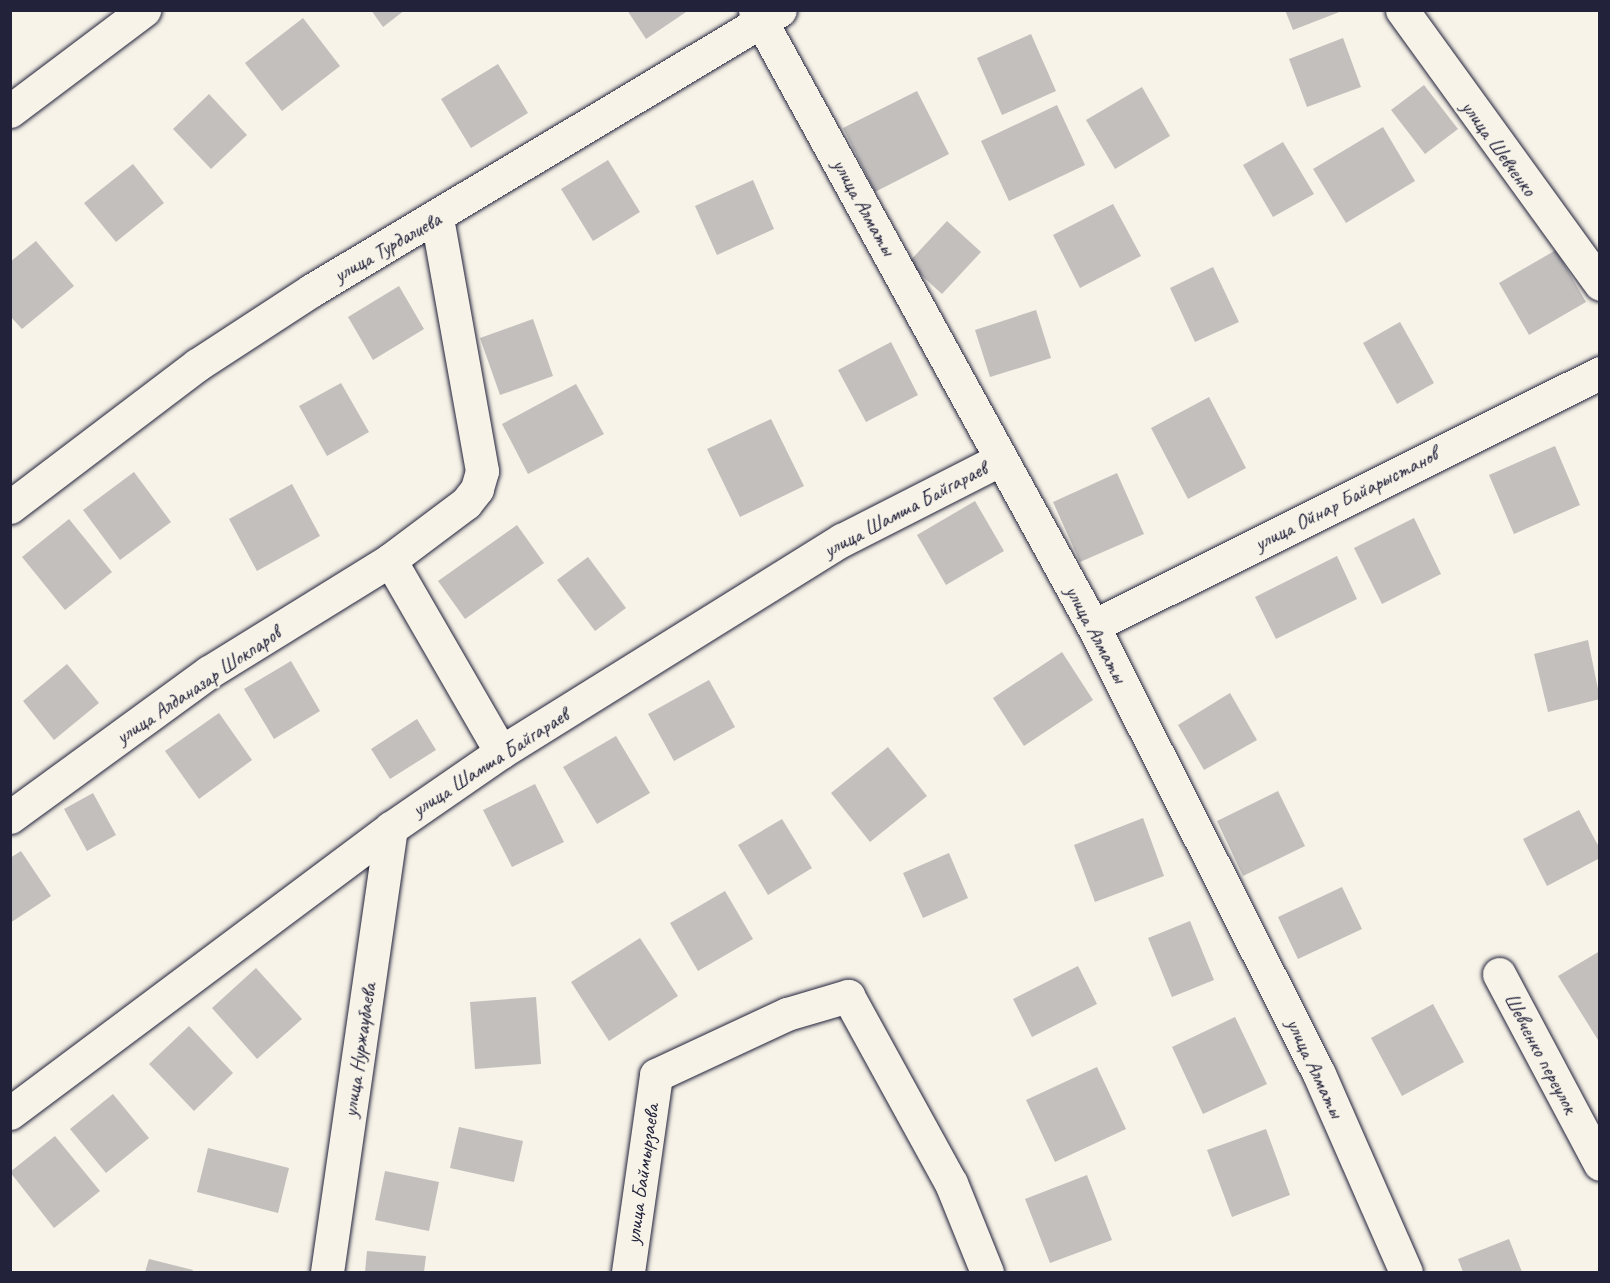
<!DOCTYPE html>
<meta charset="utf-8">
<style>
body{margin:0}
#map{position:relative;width:1610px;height:1283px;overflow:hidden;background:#f7f3e8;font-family:Caveat,sans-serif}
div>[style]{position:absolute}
.building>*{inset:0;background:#c2bfbd}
.roads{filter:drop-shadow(0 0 2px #22223b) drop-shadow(0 0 2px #22223b)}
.minor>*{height:33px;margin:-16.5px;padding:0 16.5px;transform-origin:16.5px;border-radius:16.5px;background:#f7f3e8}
span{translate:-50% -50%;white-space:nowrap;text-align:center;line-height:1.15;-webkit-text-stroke:4.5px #f7f3e8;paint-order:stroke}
.street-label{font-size:21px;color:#22223b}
.frame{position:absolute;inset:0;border:12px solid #22223b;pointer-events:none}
</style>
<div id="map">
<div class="building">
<div style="clip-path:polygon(371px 10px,405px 10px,383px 27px)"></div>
<div style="clip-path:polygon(627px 10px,689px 10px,646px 39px)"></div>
<div style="clip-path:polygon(1285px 10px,1342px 10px,1342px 11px,1293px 30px)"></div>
<div style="clip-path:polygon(303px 18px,340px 66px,282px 111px,245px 63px)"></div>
<div style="clip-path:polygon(1031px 34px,1056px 91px,1002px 115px,977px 58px)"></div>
<div style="clip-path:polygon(1343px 38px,1361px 87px,1307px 107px,1289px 59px)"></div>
<div style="clip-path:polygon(498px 64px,528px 113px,471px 148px,441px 99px)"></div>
<div style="clip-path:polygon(1424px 85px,1458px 129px,1425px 154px,1391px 110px)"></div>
<div style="clip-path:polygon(1142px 87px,1170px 136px,1115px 169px,1086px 120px)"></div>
<div style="clip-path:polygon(917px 91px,949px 154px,875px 192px,843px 128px)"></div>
<div style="clip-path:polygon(209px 94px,247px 135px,211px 169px,173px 129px)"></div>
<div style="clip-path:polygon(1057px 105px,1085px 165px,1009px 201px,981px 141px)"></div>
<div style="clip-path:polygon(1383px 127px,1415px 181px,1346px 223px,1313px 169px)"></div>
<div style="clip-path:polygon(1283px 142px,1314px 194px,1273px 217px,1243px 165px)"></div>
<div style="clip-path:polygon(608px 160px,640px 212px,593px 241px,561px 189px)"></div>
<div style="clip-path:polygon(133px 164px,164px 203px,116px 242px,84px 203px)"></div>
<div style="clip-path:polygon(753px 180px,774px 229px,717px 255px,695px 206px)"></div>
<div style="clip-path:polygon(1113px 204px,1141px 256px,1080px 288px,1053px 235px)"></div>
<div style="clip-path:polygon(947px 221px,981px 252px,942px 294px,908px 263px)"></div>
<div style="clip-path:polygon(36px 241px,74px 286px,22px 329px,10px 316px,10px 262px)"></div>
<div style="clip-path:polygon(1556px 250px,1586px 302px,1529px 335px,1499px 283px)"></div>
<div style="clip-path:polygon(1213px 267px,1239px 322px,1195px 342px,1170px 288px)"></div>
<div style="clip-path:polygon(399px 286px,424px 329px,373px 360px,348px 317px)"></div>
<div style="clip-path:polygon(1036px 310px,1051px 358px,990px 377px,975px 330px)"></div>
<div style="clip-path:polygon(533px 319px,553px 376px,500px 395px,480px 338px)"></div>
<div style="clip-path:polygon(1400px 322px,1434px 383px,1397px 404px,1363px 343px)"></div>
<div style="clip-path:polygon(891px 342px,918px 395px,866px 422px,838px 370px)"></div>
<div style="clip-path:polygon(341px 383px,369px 432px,327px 456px,299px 406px)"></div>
<div style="clip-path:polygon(576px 384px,604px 434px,528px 474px,502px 424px)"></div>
<div style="clip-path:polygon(1209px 397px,1246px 468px,1188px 499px,1151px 428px)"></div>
<div style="clip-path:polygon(771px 419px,804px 486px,740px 517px,707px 449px)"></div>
<div style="clip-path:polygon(1555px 446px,1580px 505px,1514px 534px,1489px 475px)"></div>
<div style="clip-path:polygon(134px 472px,171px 522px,120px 560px,83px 510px)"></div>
<div style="clip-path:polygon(1117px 473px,1144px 534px,1080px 562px,1053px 502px)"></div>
<div style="clip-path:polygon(292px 484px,320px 536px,257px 571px,229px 519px)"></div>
<div style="clip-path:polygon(975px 501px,1004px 551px,946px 585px,917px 535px)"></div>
<div style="clip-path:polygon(1414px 518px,1441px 574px,1382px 604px,1354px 548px)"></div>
<div style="clip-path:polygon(69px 519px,112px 572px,65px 610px,22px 557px)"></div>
<div style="clip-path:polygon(517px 525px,544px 563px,465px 619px,438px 581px)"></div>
<div style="clip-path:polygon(1337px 556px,1357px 599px,1276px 639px,1255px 597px)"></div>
<div style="clip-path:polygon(588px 557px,626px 608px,595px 631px,557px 580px)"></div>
<div style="clip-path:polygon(1588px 640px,1600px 699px,1548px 712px,1534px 654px)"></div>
<div style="clip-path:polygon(1062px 652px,1093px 700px,1024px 746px,993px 698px)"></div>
<div style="clip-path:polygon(291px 661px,320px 711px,274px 739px,244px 689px)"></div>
<div style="clip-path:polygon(67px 664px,99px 703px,54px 740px,23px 701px)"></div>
<div style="clip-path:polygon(709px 680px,735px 727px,674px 761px,648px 714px)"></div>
<div style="clip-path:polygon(1230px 693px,1257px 740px,1204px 770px,1178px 725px)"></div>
<div style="clip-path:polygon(219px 713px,252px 760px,199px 799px,165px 751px)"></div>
<div style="clip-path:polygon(417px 719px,436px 750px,390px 779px,371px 749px)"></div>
<div style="clip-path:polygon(616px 736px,650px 793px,597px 824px,563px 767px)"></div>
<div style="clip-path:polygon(888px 747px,927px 796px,870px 842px,831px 793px)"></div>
<div style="clip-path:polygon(535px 784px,564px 842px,512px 867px,483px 810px)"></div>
<div style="clip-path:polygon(1278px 791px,1305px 846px,1243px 876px,1217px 821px)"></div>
<div style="clip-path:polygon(93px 793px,116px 835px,87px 851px,64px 809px)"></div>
<div style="clip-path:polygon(1579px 810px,1600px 849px,1600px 858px,1547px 886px,1523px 839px)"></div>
<div style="clip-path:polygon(1143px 818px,1164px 876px,1095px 902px,1074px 845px)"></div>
<div style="clip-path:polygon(782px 819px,812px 868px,768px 895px,738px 845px)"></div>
<div style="clip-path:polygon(21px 851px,51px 896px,10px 923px,10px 858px)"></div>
<div style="clip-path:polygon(949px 853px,968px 898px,923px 918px,903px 873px)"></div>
<div style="clip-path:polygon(1342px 887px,1362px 929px,1298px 959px,1278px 917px)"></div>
<div style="clip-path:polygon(725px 891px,753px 939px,698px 971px,670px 923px)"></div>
<div style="clip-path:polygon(1190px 921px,1214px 980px,1172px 997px,1148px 938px)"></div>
<div style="clip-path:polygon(640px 938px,678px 996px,609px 1041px,571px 982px)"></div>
<div style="clip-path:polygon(1600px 951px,1600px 1039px,1598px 1040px,1558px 976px)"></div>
<div style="clip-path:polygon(1078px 966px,1097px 1004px,1032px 1037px,1013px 999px)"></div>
<div style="clip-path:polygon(256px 968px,302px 1019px,257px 1059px,212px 1008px)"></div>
<div style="clip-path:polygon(536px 997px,541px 1064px,475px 1069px,470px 1002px)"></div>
<div style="clip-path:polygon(1433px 1004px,1464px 1062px,1402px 1096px,1371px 1038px)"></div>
<div style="clip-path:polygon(1235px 1017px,1267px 1084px,1203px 1114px,1172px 1047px)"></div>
<div style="clip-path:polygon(189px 1026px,233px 1073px,194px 1111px,149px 1064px)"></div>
<div style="clip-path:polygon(1097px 1067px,1126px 1129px,1055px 1162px,1026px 1100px)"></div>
<div style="clip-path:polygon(113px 1094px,149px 1138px,106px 1173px,70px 1129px)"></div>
<div style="clip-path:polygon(459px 1127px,523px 1141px,514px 1182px,450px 1168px)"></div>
<div style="clip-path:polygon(1266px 1129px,1290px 1195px,1232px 1217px,1207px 1150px)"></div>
<div style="clip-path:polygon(55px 1136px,100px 1191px,54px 1228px,10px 1172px)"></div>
<div style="clip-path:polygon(208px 1148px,289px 1168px,278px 1213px,197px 1192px)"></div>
<div style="clip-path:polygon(385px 1171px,439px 1182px,429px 1231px,375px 1220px)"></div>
<div style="clip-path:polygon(1087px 1175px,1112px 1240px,1050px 1263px,1025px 1199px)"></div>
<div style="clip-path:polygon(1509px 1239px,1522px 1272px,1463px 1272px,1458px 1259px)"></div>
<div style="clip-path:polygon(367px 1251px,426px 1256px,424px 1272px,365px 1272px)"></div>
<div style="clip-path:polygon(149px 1259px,193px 1270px,192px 1272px,145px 1272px)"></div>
</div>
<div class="roads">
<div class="minor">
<div style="left:755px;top:10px;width:703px;rotate:61.25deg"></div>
<div style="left:1093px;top:626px;width:502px;rotate:63.23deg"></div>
<div style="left:1319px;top:1074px;width:216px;rotate:66.3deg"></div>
<div style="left:1402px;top:10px;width:338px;rotate:54.1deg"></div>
<div style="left:10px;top:111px;width:168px;rotate:-37deg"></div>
<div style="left:437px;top:218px;width:257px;rotate:79.9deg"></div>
<div style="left:482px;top:471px;width:19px;rotate:106deg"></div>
<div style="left:477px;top:489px;width:18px;rotate:128deg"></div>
<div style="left:466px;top:503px;width:95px;rotate:143.1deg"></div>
<div style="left:390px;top:560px;width:222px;rotate:60deg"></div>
<div style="left:10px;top:507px;width:235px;rotate:-37.2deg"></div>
<div style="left:197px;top:365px;width:137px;rotate:-33.1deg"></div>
<div style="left:312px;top:290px;width:545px;rotate:-30.89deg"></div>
<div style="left:1093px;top:626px;width:567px;rotate:-26.52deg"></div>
<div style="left:10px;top:817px;width:246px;rotate:-36.1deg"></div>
<div style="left:209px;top:672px;width:213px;rotate:-31.7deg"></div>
<div style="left:1499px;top:974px;width:215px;rotate:62deg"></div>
<div style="left:10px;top:1113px;width:476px;rotate:-36.8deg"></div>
<div style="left:391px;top:828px;width:134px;rotate:-34.6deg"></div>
<div style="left:501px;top:752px;width:402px;rotate:-31.9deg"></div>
<div style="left:842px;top:540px;width:178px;rotate:-27deg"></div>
<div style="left:327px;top:1272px;width:449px;rotate:-81.8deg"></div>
<div style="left:628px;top:1272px;width:199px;rotate:-81.9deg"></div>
<div style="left:656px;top:1075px;width:145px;rotate:-25deg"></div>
<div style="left:787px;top:1014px;width:64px;rotate:-16.4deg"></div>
<div style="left:848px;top:996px;width:213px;rotate:61.2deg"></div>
<div style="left:951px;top:1183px;width:96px;rotate:68deg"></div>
</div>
</div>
<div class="street-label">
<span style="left:1499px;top:148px;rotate:54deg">улица Шевченко</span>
<span style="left:864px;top:207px;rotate:61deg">улица Алматы</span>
<span style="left:387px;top:247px;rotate:-30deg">улица Турдалиева</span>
<span style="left:1346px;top:499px;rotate:-27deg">улица Ойнар Байарыстанов</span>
<span style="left:905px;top:509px;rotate:-28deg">улица Шамша Байгараев</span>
<span style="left:1096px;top:634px;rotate:62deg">улица Алматы</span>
<span style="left:198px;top:685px;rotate:-34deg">улица Алданазар Шокпаров</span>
<span style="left:490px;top:762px;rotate:-33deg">улица Шамша Байгараев</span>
<span style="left:359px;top:1050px;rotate:-82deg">улица Нуржаубаева</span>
<span style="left:1541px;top:1053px;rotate:62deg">Шевченко переулок</span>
<span style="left:1315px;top:1068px;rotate:65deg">улица Алматы</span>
<span style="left:642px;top:1174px;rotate:-82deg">улица Баймырзаева</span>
</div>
<div class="frame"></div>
</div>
